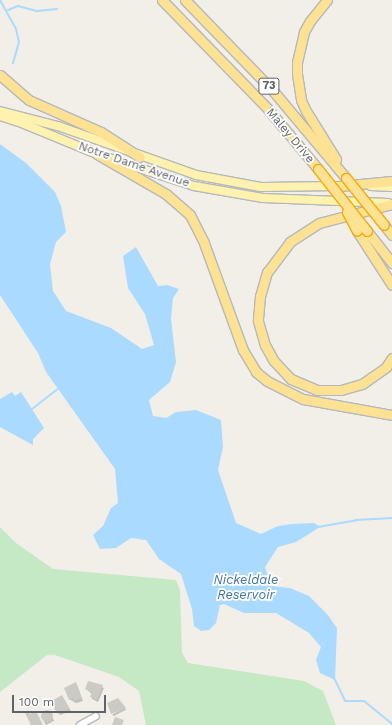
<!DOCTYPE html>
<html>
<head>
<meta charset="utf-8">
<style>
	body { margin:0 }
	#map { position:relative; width:392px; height:725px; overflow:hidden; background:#f1efe8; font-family:"Work Sans",sans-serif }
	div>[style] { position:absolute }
	.green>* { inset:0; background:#c5e8c5 }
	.water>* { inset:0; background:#aadaff }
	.shadow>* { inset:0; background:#0003; transform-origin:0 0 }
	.stream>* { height:2px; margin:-1px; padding:0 1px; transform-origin:1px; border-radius:1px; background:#aadaff }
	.building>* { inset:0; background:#cccac5 }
	.round { border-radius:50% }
	.roads { filter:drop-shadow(1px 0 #b5b8bc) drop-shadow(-1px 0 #b5b8bc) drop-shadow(0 1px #b5b8bc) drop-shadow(0 -1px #b5b8bc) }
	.minor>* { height:6px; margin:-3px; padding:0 3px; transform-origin:3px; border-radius:3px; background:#fff }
	.major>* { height:8px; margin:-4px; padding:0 4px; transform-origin:4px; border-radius:4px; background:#fff2af }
	.highway>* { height:9px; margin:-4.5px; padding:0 4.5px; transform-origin:4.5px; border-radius:4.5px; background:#fde293 }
	.bridges { filter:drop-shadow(1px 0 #f9ab00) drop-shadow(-1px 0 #f9ab00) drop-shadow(0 1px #f9ab00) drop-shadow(0 -1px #f9ab00) }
	.highway-bridge>* { height:9px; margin:-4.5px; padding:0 4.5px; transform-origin:4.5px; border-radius:4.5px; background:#fde293 }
	span { translate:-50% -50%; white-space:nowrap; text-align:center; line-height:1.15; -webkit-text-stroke:3.5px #fff; paint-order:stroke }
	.shield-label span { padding:1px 3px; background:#fff; border:1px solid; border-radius:3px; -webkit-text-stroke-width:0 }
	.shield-label { font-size:11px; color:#5f6368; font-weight:700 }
	.street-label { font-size:12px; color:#5f6368 }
	.water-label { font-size:13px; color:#4174aa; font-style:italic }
	.scale { position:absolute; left:12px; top:695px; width:94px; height:18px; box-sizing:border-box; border:2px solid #5f6368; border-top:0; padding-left:5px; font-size:12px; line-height:14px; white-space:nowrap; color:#5f6368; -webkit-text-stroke:3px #fff; paint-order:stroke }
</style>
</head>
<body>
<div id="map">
	<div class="green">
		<div style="clip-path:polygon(0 527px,16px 543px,53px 569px,176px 580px,180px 590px,182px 653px,188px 663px,304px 681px,323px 691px,336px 725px,146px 725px,139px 691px,119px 677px,55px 655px,47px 655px,0 692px)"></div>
	</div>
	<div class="water">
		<div style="clip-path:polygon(0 144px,26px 163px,55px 192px,61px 206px,66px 232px,56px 242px,50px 264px,53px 291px,66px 311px,111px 328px,142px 349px,154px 345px,145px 314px,128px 288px,123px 256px,136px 247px,158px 286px,167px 285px,179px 289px,173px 298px,171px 319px,176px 362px,170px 382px,149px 400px,153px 416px,166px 418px,176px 412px,196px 410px,221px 420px,223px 447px,218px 470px,236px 523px,261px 534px,278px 526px,292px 524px,314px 523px,320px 527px,296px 542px,278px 547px,265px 567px,271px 586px,290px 588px,309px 596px,327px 614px,337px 628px,335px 680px,320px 673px,316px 660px,321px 647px,309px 633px,276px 613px,244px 613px,224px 604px,220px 605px,216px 623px,209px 630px,201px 631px,194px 626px,192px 609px,181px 574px,159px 559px,146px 540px,131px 538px,116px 548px,100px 549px,93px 535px,103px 526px,111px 508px,118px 503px,115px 469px,46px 372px,38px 353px,0 295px)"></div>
		<div style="clip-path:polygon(12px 392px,15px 396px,21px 392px,44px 428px,33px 439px,33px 445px,0 427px,0 399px)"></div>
	</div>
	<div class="shadow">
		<div style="clip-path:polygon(89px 682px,104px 688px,98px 702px,92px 699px,92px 694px,86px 689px)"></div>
		<div style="clip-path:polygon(77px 685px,83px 701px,76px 703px,69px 699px)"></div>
		<div style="clip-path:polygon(61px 696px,71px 711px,60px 715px,52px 703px)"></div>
		<div style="left:125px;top:708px;width:2px;height:14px;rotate:63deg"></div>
		<div style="left:49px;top:711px;width:11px;height:9px;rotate:63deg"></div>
	</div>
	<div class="stream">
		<div style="left:0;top:0;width:33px;rotate:61deg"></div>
		<div style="left:16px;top:29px;width:13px;rotate:77deg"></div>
		<div style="left:19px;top:42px;width:22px;rotate:106deg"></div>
		<div style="left:8px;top:10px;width:11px;rotate:-22deg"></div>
		<div style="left:18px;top:6px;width:20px;rotate:15deg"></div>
		<div style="left:37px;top:11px;width:20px;rotate:-6deg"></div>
		<div style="left:32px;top:409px;width:33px;rotate:-38deg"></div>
		<div style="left:318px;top:527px;width:39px;rotate:-10deg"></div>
		<div style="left:356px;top:520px;width:36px;rotate:-3deg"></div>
		<div style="left:334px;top:678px;width:25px;rotate:64deg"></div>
		<div style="left:345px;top:701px;width:19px"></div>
		<div style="left:364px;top:701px;width:36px;rotate:39deg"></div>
	</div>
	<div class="building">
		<div style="clip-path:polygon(88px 681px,103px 685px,97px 700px,90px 697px,92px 692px,85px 689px)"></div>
		<div style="clip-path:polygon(76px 682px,82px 698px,74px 701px,73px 698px,69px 700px,64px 688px)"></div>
		<div style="clip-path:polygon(62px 695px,70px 709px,58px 714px,50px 702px)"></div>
		<div style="clip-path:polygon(118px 698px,126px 708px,111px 714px,107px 703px)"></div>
		<div class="round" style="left:41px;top:710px;width:12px;height:12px"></div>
		<div style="clip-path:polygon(29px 711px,30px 714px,36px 711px,43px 725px,31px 725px,25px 713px)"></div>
		<div style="clip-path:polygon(115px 717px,124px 720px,122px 725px,112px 725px)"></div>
	</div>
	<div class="roads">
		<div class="minor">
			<div style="left:80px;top:725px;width:18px;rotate:-29deg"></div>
		</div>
		<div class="major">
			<div style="left:0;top:111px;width:60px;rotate:14.5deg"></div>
			<div style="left:58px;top:126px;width:146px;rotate:19.5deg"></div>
			<div style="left:196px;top:175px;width:66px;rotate:10.5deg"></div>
			<div style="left:261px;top:187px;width:76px;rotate:-0.8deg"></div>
			<div style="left:0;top:116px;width:25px;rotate:18deg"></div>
			<div style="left:24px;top:124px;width:79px;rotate:22.3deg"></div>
			<div style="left:97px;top:154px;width:102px;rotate:18.3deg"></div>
			<div style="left:194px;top:186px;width:70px;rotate:9.9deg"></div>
			<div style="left:263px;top:198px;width:125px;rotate:2.3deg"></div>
			<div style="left:371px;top:186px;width:21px;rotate:3deg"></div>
		</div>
		<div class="highway">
			<div style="left:162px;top:0;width:152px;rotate:45.8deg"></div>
			<div style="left:268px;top:109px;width:78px;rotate:50.2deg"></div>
			<div style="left:185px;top:0;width:128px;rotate:45.9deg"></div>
			<div style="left:274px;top:92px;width:112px;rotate:50.1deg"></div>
			<div style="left:327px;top:0;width:27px;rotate:129deg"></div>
			<div style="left:310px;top:21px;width:13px;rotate:119deg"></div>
			<div style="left:304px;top:32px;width:31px;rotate:103deg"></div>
			<div style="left:297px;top:62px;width:12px;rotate:90deg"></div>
			<div style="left:297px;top:74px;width:26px;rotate:81deg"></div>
			<div style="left:301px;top:100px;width:12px;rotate:66deg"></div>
			<div style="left:306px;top:111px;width:57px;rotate:58deg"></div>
			<div style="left:0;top:75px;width:38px;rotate:41deg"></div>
			<div style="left:29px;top:100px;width:79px;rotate:24deg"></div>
			<div style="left:101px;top:132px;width:46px;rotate:32.7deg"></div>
			<div style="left:97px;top:154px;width:80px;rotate:30.1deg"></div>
			<div style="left:166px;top:194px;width:32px;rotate:41deg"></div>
			<div style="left:190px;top:215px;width:31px;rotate:63deg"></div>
			<div style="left:204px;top:243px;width:114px;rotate:70deg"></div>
			<div style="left:243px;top:350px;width:26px;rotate:59deg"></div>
			<div style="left:256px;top:372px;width:14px;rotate:39deg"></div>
			<div style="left:267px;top:381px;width:40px;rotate:26.6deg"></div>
			<div style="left:303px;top:399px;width:90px;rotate:10.2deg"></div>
			<div style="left:339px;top:186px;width:53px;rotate:-5.4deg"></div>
			<div style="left:392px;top:204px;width:75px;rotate:165.4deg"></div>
			<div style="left:319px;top:223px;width:35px;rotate:147deg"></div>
			<div style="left:290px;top:242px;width:38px;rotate:127deg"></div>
			<div style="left:267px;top:272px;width:25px;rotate:106deg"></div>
			<div style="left:260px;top:296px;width:25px;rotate:95deg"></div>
			<div style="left:258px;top:321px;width:25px;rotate:74deg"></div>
			<div style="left:265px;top:345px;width:18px;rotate:61deg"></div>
			<div style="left:274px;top:361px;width:25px;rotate:47deg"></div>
			<div style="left:291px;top:379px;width:28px;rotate:23deg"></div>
			<div style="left:317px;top:390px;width:24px"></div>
			<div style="left:341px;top:390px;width:22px;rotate:-16deg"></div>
			<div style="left:362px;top:384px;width:29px;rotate:-35deg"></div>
			<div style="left:386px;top:367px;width:11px;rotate:-56deg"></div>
			<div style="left:384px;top:225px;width:13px;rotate:51deg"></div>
			<div style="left:357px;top:231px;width:64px;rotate:57.1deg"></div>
			<div style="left:367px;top:231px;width:41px;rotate:52deg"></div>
		</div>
	</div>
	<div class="bridges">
		<div class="highway-bridge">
			<div style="left:318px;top:169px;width:79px;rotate:51.7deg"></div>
			<div style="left:346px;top:178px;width:60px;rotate:51deg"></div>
			<div style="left:347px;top:212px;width:21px;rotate:62deg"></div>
		</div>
	</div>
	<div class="shield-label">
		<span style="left:269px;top:86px">73</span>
	</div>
	<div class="street-label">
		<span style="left:290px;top:136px;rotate:50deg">Maley Drive</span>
		<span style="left:134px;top:165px;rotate:19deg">Notre Dame Avenue</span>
	</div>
	<div class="water-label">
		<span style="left:246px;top:588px">Nickeldale<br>Reservoir</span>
	</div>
	<div class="scale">100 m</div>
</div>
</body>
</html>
